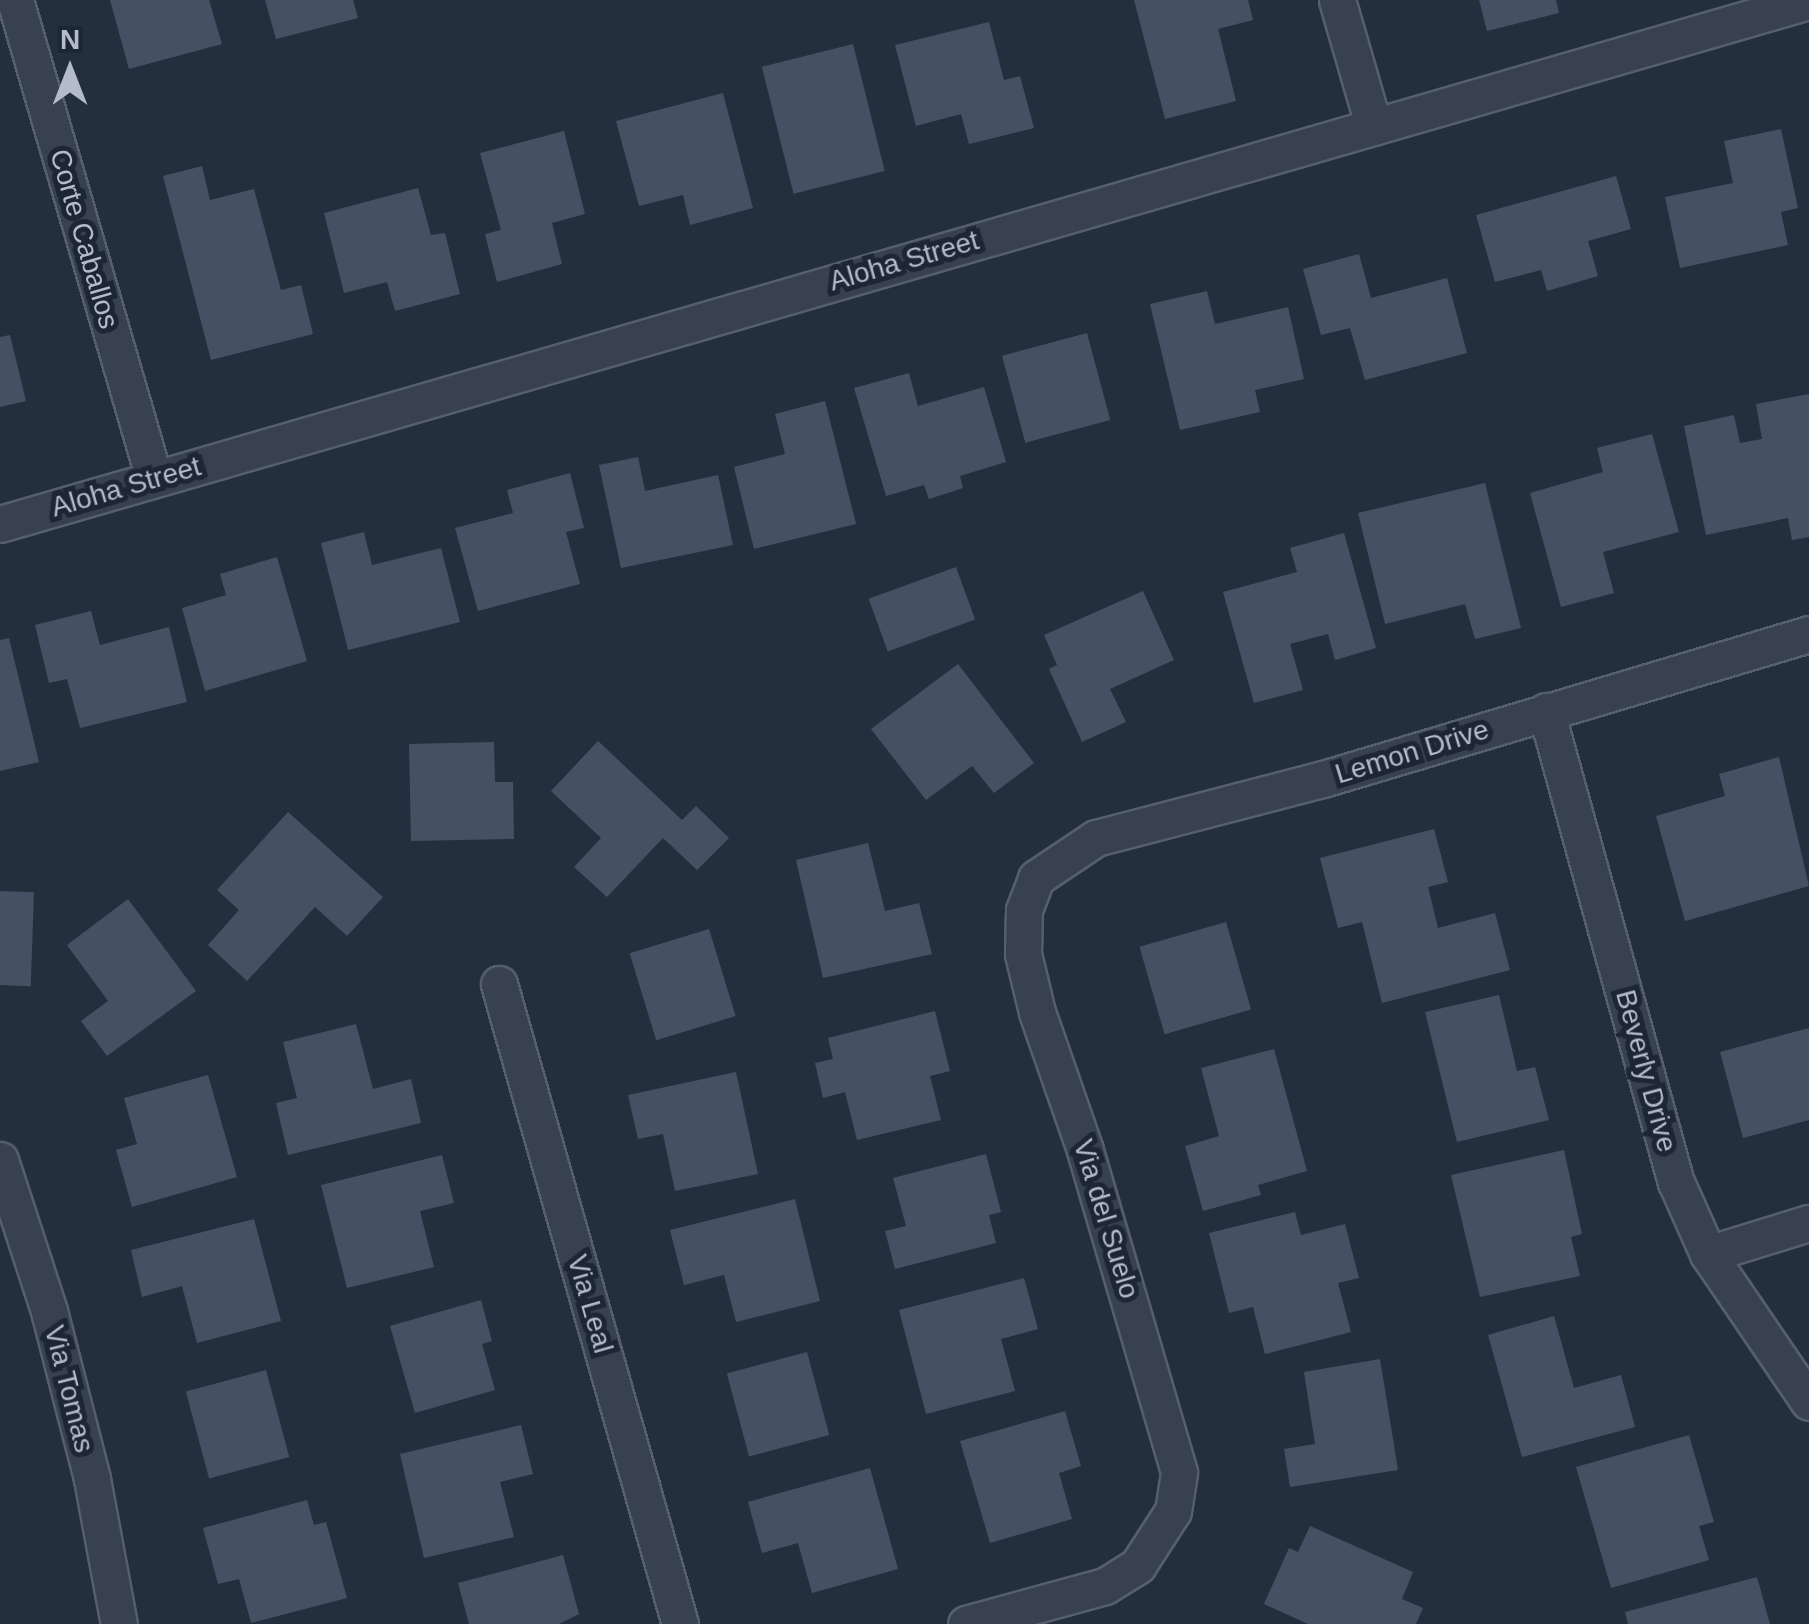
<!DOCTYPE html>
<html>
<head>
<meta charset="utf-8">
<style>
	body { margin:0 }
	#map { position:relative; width:1809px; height:1624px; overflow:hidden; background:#242f3e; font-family:Arial,sans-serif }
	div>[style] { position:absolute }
	.building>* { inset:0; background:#455162; transform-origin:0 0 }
	.roads { filter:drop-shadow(2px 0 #565f6c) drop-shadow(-2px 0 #565f6c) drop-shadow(0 2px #565f6c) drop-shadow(0 -2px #565f6c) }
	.street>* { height:35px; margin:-17.5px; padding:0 17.5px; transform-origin:17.5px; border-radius:17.5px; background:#38414e }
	span { translate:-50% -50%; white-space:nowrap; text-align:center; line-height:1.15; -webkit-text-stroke:10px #1d2633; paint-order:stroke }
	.street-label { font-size:28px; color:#b4bcc9 }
	.north { position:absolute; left:20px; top:20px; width:100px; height:100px; -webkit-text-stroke:8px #1d2633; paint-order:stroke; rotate:0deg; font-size:28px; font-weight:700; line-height:40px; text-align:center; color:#b4bcc9 }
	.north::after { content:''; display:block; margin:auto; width:35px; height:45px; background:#b4bcc9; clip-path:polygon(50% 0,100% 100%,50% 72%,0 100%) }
</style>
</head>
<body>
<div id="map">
	<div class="building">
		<div style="clip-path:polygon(110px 0,209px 0,222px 44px,129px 69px)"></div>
		<div style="clip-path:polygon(265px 0,353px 0,358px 18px,276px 39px)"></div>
		<div style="clip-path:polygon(1134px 0,1248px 0,1253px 20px,1218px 29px,1236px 101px,1165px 119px)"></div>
		<div style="clip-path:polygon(1479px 0,1556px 0,1559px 13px,1487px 31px)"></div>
		<div style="clip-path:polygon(989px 22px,1004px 80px,1020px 76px,1034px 128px,969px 144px,961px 114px,916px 126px,895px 45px)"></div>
		<div style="left:853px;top:44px;width:131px;height:94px;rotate:76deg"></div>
		<div style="clip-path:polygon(723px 93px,753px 208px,690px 225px,683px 195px,639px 206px,616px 121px)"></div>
		<div style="clip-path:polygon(1781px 129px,1798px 208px,1781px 212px,1788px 245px,1680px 268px,1665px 197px,1733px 183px,1724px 141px)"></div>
		<div style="clip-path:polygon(564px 131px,585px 214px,552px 223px,562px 264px,497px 282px,485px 234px,501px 230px,480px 153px)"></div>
		<div style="clip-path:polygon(202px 166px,210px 200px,254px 189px,281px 290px,301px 285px,313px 334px,211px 360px,163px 176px)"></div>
		<div style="clip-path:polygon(1616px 176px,1631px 229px,1588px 241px,1598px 276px,1547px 291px,1541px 270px,1495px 282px,1476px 215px)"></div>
		<div style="clip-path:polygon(418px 188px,431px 235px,445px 233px,460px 294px,395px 311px,387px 282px,344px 293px,324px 213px)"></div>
		<div style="clip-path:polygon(1359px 254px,1371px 298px,1447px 278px,1467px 353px,1365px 380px,1350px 328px,1321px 335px,1303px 269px)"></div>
		<div style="clip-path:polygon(1207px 291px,1215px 324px,1288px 307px,1304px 379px,1255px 390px,1260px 412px,1180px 430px,1150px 304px)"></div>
		<div style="left:1087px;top:333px;width:90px;height:88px;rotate:75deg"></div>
		<div style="clip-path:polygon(10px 335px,26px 401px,0 407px,0 337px)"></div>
		<div style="clip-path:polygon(909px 373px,918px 406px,984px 387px,1006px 462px,960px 476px,963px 488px,929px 499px,924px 485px,886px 496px,854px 388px)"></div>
		<div style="clip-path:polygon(1809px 394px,1809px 537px,1792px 540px,1788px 518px,1706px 535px,1684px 426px,1734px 415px,1740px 443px,1762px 439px,1756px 404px)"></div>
		<div style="clip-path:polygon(825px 401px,856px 524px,754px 549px,734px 467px,785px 454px,775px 414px)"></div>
		<div style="clip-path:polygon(1652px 434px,1679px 532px,1603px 552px,1614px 593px,1561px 607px,1530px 493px,1603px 472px,1597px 448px)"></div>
		<div style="clip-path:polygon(638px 457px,645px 491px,718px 475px,733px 545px,621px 568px,599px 465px)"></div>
		<div style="clip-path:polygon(570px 473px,584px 528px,566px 532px,580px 584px,478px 611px,455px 528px,513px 513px,507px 490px)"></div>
		<div style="clip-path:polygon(1485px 483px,1521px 628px,1475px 639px,1465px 604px,1385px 624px,1358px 513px)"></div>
		<div style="clip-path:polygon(364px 532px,372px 565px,441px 548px,460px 622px,348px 650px,321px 543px)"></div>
		<div style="clip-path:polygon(1344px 533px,1376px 648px,1335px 660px,1328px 634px,1290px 644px,1303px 690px,1254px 703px,1223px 592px,1297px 572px,1290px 548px)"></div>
		<div style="clip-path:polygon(277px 557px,307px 661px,205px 691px,182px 608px,226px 595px,220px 574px)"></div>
		<div style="left:956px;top:567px;width:56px;height:93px;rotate:70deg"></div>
		<div style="clip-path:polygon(1143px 591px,1174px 660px,1110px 689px,1126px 722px,1082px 742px,1049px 669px,1057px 665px,1044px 635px)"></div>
		<div style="clip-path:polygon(91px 611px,100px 645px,169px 627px,187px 702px,80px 728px,67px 679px,49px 683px,35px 625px)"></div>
		<div style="clip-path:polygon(9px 638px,39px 762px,0 771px,0 640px)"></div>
		<div style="clip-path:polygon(958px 664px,1034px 763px,994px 793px,972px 766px,926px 800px,871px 729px)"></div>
		<div style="clip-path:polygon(598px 741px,682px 820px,696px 806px,729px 838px,697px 870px,663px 838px,607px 897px,574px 867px,601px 838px,551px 791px)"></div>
		<div style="clip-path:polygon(494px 742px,495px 782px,513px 782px,514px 839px,411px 841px,409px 744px)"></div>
		<div style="clip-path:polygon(1779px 757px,1809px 886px,1685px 921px,1656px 816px,1725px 796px,1719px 774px)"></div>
		<div style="clip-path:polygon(288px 812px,383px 897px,347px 936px,315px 907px,247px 981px,208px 945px,239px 910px,217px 890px)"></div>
		<div style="clip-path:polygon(1434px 829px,1448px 882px,1428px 887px,1438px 928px,1495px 913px,1510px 970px,1382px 1003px,1362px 922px,1338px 928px,1320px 858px)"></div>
		<div style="clip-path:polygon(868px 843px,885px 911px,919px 903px,932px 954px,823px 978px,796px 860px)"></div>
		<div style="left:0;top:891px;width:34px;height:94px;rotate:2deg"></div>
		<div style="clip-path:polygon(128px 899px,196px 991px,107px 1056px,81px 1021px,108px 1001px,67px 945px)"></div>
		<div style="left:1226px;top:922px;width:91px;height:90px;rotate:74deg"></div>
		<div style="left:709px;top:929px;width:91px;height:83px;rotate:73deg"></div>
		<div style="clip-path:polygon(1499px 995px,1517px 1071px,1535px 1067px,1549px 1120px,1457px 1142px,1425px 1012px)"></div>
		<div style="clip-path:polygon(935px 1011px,950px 1071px,930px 1076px,941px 1120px,857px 1140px,845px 1092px,823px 1098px,815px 1063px,833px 1059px,828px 1038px)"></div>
		<div style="clip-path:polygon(356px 1024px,373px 1089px,411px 1079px,421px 1123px,288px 1155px,276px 1103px,297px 1098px,283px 1042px)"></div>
		<div style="clip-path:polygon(1809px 1028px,1809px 1120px,1743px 1138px,1720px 1052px)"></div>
		<div style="clip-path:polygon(1274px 1049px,1307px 1171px,1258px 1185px,1261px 1195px,1203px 1211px,1185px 1146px,1219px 1136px,1201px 1068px)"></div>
		<div style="clip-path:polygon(736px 1072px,758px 1174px,675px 1191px,663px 1134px,638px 1139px,628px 1095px)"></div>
		<div style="clip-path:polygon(208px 1075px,237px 1177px,132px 1207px,116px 1150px,137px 1144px,124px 1098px)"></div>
		<div style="clip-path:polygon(1564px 1150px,1582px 1234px,1571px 1237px,1580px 1276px,1480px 1297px,1451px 1175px)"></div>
		<div style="clip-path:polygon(986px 1154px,1001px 1212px,989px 1215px,996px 1243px,895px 1269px,885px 1231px,906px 1226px,893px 1178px)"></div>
		<div style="clip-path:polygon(442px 1155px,454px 1203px,420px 1211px,434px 1267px,347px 1288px,321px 1185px)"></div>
		<div style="clip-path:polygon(795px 1199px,820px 1301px,736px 1322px,724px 1275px,684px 1285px,670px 1230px)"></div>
		<div style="clip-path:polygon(1295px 1212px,1301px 1235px,1345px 1224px,1359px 1278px,1338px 1283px,1351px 1332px,1265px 1354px,1253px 1307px,1229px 1313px,1209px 1233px)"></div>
		<div style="clip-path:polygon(254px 1219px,281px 1321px,197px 1343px,182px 1286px,142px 1297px,131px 1250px)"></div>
		<div style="clip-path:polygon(1024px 1278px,1038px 1329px,1001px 1339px,1015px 1391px,926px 1414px,899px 1310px)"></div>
		<div style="clip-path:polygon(481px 1300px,492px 1341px,482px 1344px,495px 1390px,415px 1413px,390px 1326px)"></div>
		<div style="clip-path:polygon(1554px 1316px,1574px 1388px,1621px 1375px,1635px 1427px,1522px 1457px,1488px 1335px)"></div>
		<div style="left:807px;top:1352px;width:86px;height:83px;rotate:75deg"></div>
		<div style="clip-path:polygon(1380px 1359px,1398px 1470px,1290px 1487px,1284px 1449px,1315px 1444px,1304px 1372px)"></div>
		<div style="left:266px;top:1370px;width:90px;height:83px;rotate:75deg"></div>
		<div style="clip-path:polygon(1065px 1411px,1081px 1466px,1059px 1473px,1072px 1519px,990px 1543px,960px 1441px)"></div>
		<div style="clip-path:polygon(521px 1425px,533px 1474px,500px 1482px,514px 1537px,424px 1558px,400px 1454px)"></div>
		<div style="clip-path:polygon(1689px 1435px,1714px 1522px,1699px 1526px,1709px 1560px,1611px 1588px,1576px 1467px)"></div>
		<div style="clip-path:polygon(870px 1468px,898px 1569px,812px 1593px,798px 1543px,762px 1553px,748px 1502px)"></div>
		<div style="clip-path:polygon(307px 1500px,314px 1525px,326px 1522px,347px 1598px,251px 1623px,239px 1579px,218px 1584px,203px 1528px)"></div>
		<div style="clip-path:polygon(1310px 1526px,1413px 1572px,1402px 1599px,1423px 1608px,1416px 1624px,1308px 1624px,1264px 1604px,1289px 1548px,1298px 1552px)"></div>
		<div style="clip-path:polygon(563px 1555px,579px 1614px,559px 1624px,469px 1624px,458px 1583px)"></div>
		<div style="clip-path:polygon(1757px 1577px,1770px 1624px,1628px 1624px,1625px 1612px)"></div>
	</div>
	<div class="roads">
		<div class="street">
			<div style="left:15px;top:0;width:499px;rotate:73.8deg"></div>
			<div style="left:1337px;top:0;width:132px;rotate:73.8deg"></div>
			<div style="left:0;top:524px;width:1883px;rotate:-16.13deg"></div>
			<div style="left:1546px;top:711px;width:489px;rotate:74.6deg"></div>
			<div style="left:1676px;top:1182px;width:79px;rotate:66deg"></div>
			<div style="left:1708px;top:1254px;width:179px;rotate:55.7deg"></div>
			<div style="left:499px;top:984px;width:665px;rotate:74.21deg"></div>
			<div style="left:0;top:1160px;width:159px;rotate:72deg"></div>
			<div style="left:49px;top:1311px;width:173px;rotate:75.6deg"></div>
			<div style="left:92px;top:1479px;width:147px;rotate:79.5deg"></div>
			<div style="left:1708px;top:1254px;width:106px;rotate:-17.1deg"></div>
			<div style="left:966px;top:1624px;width:144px;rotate:-15.3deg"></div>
			<div style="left:1105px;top:1586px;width:39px;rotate:-32deg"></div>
			<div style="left:1138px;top:1565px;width:64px;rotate:-57.1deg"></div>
			<div style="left:1173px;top:1511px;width:39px;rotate:-81deg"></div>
			<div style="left:1179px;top:1472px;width:335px;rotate:-106.3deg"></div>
			<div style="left:1085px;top:1150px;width:146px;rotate:-109.2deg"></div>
			<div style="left:1037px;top:1012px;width:60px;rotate:-103.6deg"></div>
			<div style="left:1023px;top:954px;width:44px;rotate:-88.7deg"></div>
			<div style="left:1024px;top:910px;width:34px;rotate:-69deg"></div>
			<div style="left:1036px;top:878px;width:72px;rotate:-33.7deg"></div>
			<div style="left:1096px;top:838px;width:235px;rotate:-14.6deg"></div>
			<div style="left:1323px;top:779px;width:507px;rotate:-16.61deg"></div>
		</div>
	</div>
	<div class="street-label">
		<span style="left:84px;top:239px;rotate:74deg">Corte Caballos</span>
		<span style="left:904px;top:261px;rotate:-16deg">Aloha Street</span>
		<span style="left:126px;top:487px;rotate:-16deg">Aloha Street</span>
		<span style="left:1412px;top:752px;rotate:-17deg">Lemon Drive</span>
		<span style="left:1646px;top:1071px;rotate:75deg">Beverly Drive</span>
		<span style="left:1106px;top:1219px;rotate:73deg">Via del Suelo</span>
		<span style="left:590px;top:1304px;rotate:74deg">Via Leal</span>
		<span style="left:69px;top:1389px;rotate:76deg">Via Tomas</span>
	</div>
	<div class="north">N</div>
</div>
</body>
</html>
